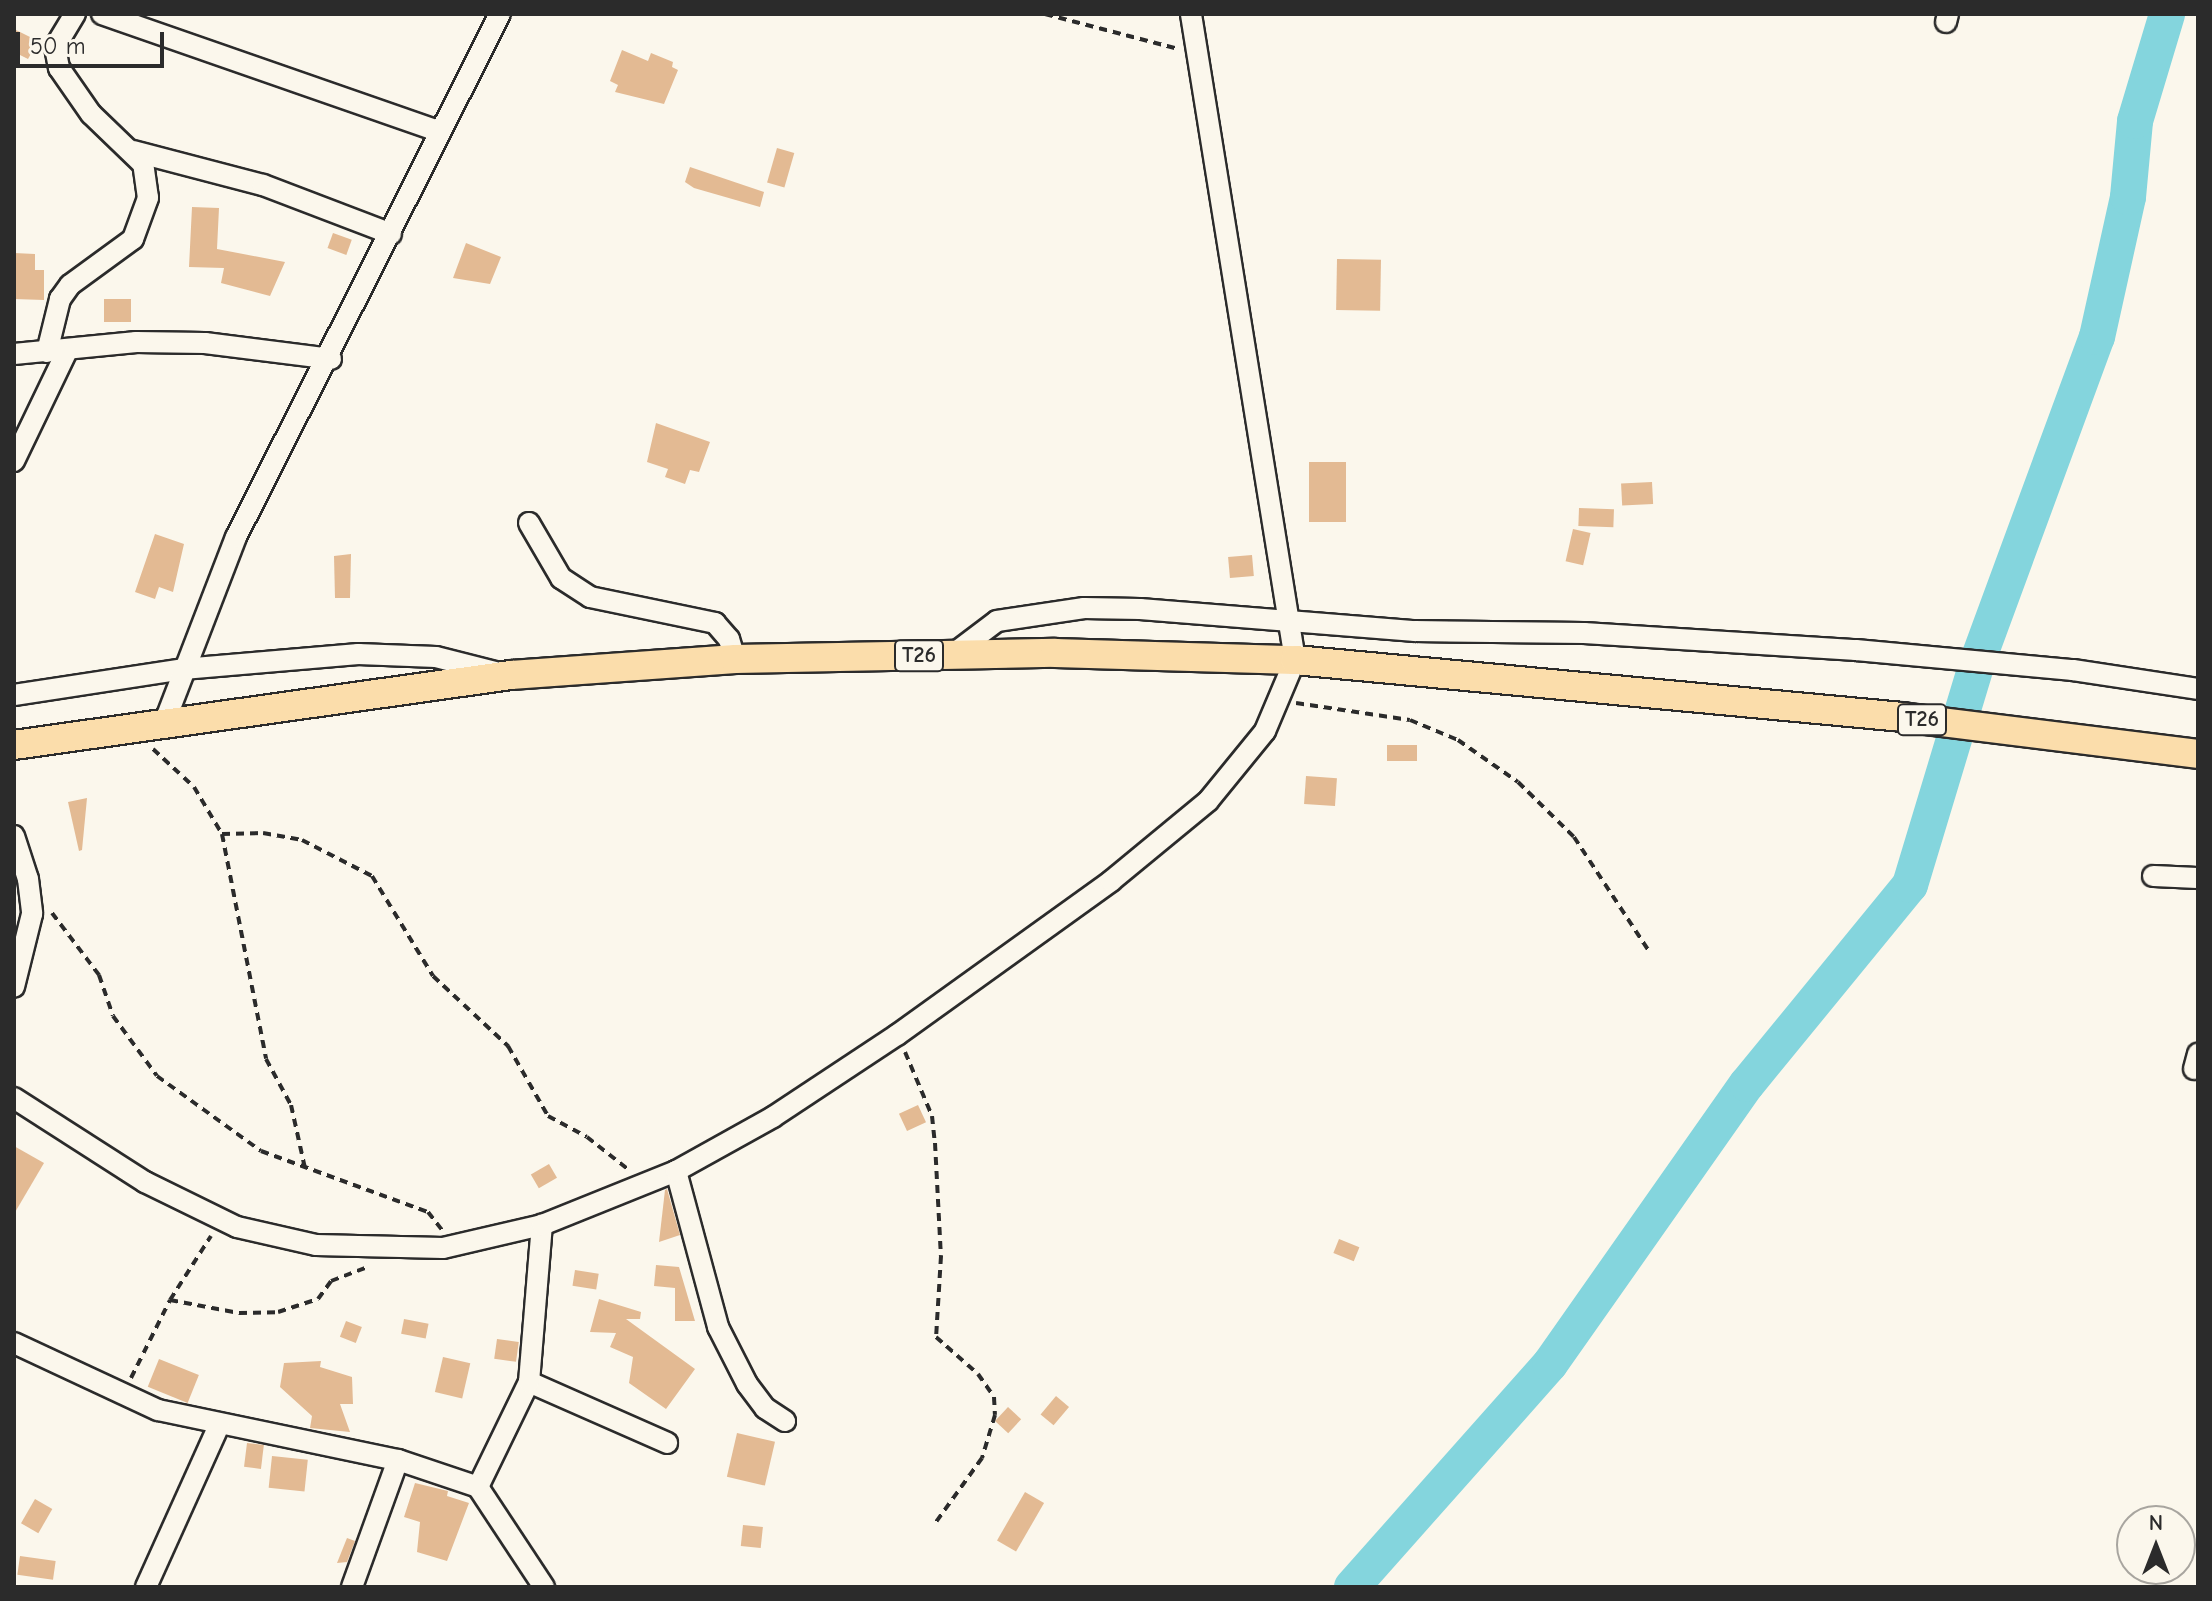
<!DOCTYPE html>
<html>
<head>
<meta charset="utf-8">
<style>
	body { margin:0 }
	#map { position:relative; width:2212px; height:1601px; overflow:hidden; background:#fbf7ec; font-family:"Comic Neue",sans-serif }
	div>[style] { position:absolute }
	.river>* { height:36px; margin:-18px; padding:0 18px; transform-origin:18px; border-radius:18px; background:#84d5dd }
	.building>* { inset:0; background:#e3ba93; transform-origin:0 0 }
	.path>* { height:4px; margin-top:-2px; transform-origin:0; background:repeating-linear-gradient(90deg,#2b2b2b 0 8px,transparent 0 14px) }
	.roads { filter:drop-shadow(2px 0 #2b2b2b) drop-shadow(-2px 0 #2b2b2b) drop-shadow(0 2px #2b2b2b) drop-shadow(0 -2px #2b2b2b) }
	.minor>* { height:20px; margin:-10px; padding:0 10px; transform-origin:10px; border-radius:10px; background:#fbf7ec }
	.highway>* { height:28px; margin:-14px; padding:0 14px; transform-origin:14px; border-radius:14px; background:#fbddab }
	span { translate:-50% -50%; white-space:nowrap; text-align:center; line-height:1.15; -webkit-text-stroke:7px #fbf7ec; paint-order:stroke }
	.shield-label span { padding:2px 6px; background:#fbf7ec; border:2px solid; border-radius:6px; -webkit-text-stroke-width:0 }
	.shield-label { font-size:22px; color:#2b2b2b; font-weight:700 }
	.frame { position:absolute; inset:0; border:16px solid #2b2b2b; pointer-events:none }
	.north { position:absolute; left:2116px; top:1505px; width:80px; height:80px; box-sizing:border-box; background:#fbf7ec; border:2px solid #a8a59f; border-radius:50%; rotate:0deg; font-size:22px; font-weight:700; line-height:32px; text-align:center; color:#2b2b2b }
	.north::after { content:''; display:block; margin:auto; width:28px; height:36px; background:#2b2b2b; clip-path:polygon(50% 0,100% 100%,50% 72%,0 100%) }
	.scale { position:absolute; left:16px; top:32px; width:148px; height:36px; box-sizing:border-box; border:4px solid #2b2b2b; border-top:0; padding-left:10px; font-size:24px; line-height:28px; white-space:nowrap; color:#2b2b2b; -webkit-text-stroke:6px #fbf7ec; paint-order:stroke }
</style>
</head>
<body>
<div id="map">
	<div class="river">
		<div style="left:1352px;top:1587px;width:298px;rotate:-48.4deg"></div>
		<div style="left:1550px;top:1364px;width:342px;rotate:-54.9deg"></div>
		<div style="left:1747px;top:1084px;width:257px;rotate:-50.7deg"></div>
		<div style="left:1910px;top:885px;width:235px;rotate:-73.2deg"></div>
		<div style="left:1978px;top:660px;width:344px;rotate:-69.8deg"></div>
		<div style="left:2097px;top:337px;width:143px;rotate:-77.5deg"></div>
		<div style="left:2128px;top:197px;width:76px;rotate:-84.7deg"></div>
		<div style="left:2135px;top:121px;width:112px;rotate:-73.3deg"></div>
	</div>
	<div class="building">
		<div style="clip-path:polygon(14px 29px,38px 41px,28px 59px,14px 52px)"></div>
		<div style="clip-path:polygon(622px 50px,648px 61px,651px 53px,673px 62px,672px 67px,678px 70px,664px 104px,615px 92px,618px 85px,610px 81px)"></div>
		<div style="left:777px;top:148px;width:18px;height:36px;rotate:16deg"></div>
		<div style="clip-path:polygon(690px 167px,764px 192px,760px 207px,694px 188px,685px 182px)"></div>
		<div style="clip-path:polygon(192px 207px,219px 208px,217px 249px,285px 262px,270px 296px,221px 283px,224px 268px,189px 267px)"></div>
		<div style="left:333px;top:233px;width:20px;height:16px;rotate:20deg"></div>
		<div style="clip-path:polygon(466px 243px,501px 257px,490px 284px,453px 278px)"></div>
		<div style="clip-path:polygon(14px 253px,35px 254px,35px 270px,44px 270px,44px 300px,14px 299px)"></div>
		<div style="left:1337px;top:259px;width:44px;height:51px;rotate:1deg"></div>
		<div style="left:104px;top:299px;width:27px;height:23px"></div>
		<div style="clip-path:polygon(656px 423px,710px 442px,699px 472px,690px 470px,685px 484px,665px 477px,668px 469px,647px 462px)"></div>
		<div style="left:1309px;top:462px;width:37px;height:60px"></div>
		<div style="left:1652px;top:482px;width:22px;height:31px;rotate:87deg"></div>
		<div style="left:1579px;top:508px;width:35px;height:18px;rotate:2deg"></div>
		<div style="left:1573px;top:529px;width:18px;height:33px;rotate:13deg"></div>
		<div style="clip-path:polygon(155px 534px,184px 544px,173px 592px,159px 587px,155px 599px,135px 592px)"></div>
		<div style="clip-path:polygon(351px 554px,350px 598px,335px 598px,334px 556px)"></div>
		<div style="left:1252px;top:555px;width:21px;height:24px;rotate:85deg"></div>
		<div style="left:1387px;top:745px;width:30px;height:16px"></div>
		<div style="left:1306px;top:776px;width:31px;height:28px;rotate:4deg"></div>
		<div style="clip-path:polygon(87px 798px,82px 850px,79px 851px,68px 802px)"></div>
		<div style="left:918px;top:1105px;width:19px;height:21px;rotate:65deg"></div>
		<div style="clip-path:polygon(14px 1146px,44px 1163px,14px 1214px)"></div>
		<div style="left:549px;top:1164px;width:16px;height:21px;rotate:60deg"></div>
		<div style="clip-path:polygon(667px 1189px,680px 1235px,659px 1242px,665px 1190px)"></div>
		<div style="left:1339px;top:1239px;width:22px;height:15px;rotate:22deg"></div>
		<div style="clip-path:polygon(656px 1265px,679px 1267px,695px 1321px,675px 1321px,675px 1288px,654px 1286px)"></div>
		<div style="left:575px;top:1270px;width:24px;height:16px;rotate:9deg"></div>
		<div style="clip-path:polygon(599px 1299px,641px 1312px,640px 1319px,626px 1319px,695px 1369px,666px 1409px,629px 1383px,633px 1357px,610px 1347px,616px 1333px,590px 1332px)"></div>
		<div style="left:404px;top:1319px;width:25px;height:15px;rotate:11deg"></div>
		<div style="left:346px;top:1321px;width:17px;height:17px;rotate:21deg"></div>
		<div style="left:497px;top:1339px;width:22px;height:20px;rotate:8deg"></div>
		<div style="left:443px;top:1357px;width:28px;height:36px;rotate:13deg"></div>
		<div style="left:159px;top:1359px;width:43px;height:30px;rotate:22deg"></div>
		<div style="clip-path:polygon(321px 1361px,320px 1367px,352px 1377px,353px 1404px,340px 1404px,350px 1432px,310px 1428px,312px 1416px,280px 1387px,284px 1363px)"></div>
		<div style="left:1056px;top:1396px;width:17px;height:24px;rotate:40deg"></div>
		<div style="left:1008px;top:1407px;width:18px;height:19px;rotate:43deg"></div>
		<div style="left:737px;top:1433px;width:39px;height:45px;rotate:13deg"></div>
		<div style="left:247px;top:1443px;width:17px;height:24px;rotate:7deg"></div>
		<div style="left:272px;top:1456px;width:36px;height:32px;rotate:6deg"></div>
		<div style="clip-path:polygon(415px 1483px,448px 1491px,447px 1496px,469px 1503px,447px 1561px,417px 1552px,420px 1522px,404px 1517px)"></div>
		<div style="left:1025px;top:1492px;width:22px;height:56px;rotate:30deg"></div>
		<div style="left:35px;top:1499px;width:20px;height:28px;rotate:30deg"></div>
		<div style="left:743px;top:1525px;width:20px;height:21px;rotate:6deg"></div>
		<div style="clip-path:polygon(347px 1538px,355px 1541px,347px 1562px,337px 1563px)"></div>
		<div style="left:20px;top:1556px;width:36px;height:19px;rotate:8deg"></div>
	</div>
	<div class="path">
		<div style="left:1045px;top:14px;width:138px;rotate:14.7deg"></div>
		<div style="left:1296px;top:703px;width:115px;rotate:8.5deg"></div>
		<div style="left:1410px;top:720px;width:52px;rotate:22.6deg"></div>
		<div style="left:1458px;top:740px;width:73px;rotate:35deg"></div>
		<div style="left:1518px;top:782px;width:78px;rotate:44.5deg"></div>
		<div style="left:1574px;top:837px;width:136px;rotate:56.7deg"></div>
		<div style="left:153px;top:749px;width:56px;rotate:42.8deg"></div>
		<div style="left:194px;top:787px;width:55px;rotate:59.2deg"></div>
		<div style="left:222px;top:834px;width:229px;rotate:78.9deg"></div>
		<div style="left:266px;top:1059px;width:52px;rotate:61.5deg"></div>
		<div style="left:291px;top:1105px;width:65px;rotate:77.5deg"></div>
		<div style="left:222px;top:834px;width:41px;rotate:-1.4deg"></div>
		<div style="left:263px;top:833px;width:40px;rotate:10deg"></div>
		<div style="left:302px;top:840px;width:79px;rotate:27.2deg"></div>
		<div style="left:372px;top:876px;width:117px;rotate:58.6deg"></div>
		<div style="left:433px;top:976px;width:103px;rotate:43deg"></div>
		<div style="left:508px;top:1046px;width:81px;rotate:60.3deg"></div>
		<div style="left:548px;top:1116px;width:44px;rotate:28.3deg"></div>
		<div style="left:587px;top:1137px;width:53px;rotate:38.2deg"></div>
		<div style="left:52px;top:913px;width:78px;rotate:52.8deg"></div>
		<div style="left:99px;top:975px;width:43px;rotate:71.1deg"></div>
		<div style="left:113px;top:1016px;width:74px;rotate:53.7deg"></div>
		<div style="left:157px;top:1076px;width:128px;rotate:35.8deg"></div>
		<div style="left:261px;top:1151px;width:178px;rotate:20.1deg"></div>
		<div style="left:428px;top:1212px;width:23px;rotate:52deg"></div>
		<div style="left:905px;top:1052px;width:69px;rotate:67.1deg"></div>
		<div style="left:932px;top:1116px;width:27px;rotate:84deg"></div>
		<div style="left:935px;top:1143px;width:113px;rotate:87deg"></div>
		<div style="left:941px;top:1256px;width:81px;rotate:93.5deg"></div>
		<div style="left:936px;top:1337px;width:56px;rotate:41.4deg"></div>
		<div style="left:978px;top:1374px;width:28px;rotate:55deg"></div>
		<div style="left:994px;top:1397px;width:18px;rotate:87deg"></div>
		<div style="left:995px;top:1415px;width:45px;rotate:106.8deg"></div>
		<div style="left:982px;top:1458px;width:79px;rotate:125.7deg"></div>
		<div style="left:170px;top:1300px;width:70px;rotate:10.7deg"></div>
		<div style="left:239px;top:1313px;width:39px;rotate:-1deg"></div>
		<div style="left:278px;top:1312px;width:42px;rotate:-18deg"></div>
		<div style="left:318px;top:1299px;width:22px;rotate:-54deg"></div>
		<div style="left:331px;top:1281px;width:39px;rotate:-21deg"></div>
		<div style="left:131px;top:1378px;width:87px;rotate:-63.4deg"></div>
		<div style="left:170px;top:1300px;width:76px;rotate:-57.4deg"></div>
	</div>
	<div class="roads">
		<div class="minor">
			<div style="left:102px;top:14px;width:358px;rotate:19.2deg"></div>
			<div style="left:1946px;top:22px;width:8px;rotate:-76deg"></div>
			<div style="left:133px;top:151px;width:134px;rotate:14.7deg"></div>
			<div style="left:263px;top:185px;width:137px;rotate:20.9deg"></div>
			<div style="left:47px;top:352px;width:55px;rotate:-76.2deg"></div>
			<div style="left:60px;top:299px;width:17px;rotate:-54deg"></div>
			<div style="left:70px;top:285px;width:78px;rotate:-36.1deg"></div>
			<div style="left:133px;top:239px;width:44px;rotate:-69.9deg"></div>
			<div style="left:148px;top:198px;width:34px;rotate:-98deg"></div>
			<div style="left:143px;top:164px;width:72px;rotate:-136.1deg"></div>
			<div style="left:91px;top:114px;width:56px;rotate:-124.8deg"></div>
			<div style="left:59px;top:68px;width:21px;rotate:-101deg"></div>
			<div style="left:55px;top:47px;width:39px;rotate:-59deg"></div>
			<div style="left:14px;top:354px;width:123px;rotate:-5.6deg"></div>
			<div style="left:136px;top:342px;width:69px;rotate:0.8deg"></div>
			<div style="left:205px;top:343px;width:127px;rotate:7.2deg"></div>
			<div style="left:14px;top:461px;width:124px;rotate:-64.3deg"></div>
			<div style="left:529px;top:523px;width:64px;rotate:59.8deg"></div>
			<div style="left:561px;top:578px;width:35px;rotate:33deg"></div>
			<div style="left:590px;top:597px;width:128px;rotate:11.7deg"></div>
			<div style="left:715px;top:623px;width:21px;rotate:49deg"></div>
			<div style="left:729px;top:639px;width:21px;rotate:73deg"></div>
			<div style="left:952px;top:655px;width:56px;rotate:-37.1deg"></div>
			<div style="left:997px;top:621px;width:88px;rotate:-8.5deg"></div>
			<div style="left:1084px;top:608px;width:56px;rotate:1deg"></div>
			<div style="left:1140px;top:609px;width:276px;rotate:4.6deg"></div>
			<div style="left:1415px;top:631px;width:169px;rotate:0.7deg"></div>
			<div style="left:1584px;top:633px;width:273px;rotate:3.6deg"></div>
			<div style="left:1856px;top:650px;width:218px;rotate:5.3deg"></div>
			<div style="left:2073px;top:670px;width:126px;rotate:8.6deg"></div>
			<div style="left:14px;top:695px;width:171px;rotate:-8.7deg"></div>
			<div style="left:183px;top:669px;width:176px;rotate:-4.9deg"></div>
			<div style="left:358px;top:654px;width:78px;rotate:2.2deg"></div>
			<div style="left:436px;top:657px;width:65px;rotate:14.3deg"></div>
			<div style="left:165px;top:721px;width:197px;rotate:-68.9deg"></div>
			<div style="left:236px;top:537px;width:586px;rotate:-63.22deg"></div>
			<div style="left:14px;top:836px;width:45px;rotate:72deg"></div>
			<div style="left:28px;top:879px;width:35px;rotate:83deg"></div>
			<div style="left:32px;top:914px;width:75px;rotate:103.9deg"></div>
			<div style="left:2153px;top:876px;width:45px;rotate:2.5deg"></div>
			<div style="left:2194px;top:1069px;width:16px;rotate:-75deg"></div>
			<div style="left:14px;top:1098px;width:156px;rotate:32.7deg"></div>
			<div style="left:145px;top:1182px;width:102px;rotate:26.1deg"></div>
			<div style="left:237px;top:1227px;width:81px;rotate:12.8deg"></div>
			<div style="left:316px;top:1245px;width:127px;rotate:1.4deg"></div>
			<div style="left:443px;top:1248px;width:102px;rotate:-13.1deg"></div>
			<div style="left:676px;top:1171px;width:162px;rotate:74.9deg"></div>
			<div style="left:718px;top:1327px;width:64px;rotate:63deg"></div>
			<div style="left:747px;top:1384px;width:30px;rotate:53deg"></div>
			<div style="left:765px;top:1408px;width:24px;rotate:33deg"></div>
			<div style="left:14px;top:1343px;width:159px;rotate:25deg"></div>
			<div style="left:158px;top:1410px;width:245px;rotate:11.8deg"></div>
			<div style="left:398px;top:1460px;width:84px;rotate:18.6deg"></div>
			<div style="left:478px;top:1487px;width:120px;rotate:56.6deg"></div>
			<div style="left:529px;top:1382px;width:151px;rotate:23.8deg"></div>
			<div style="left:478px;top:1487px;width:117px;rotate:-64.1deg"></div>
			<div style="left:529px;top:1382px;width:158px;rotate:-85.3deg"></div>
			<div style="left:542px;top:1225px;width:144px;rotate:-21.9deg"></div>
			<div style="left:676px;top:1171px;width:111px;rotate:-29.1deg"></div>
			<div style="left:773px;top:1117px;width:149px;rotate:-33.5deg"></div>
			<div style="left:897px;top:1035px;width:264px;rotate:-35.7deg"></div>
			<div style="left:1111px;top:881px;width:126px;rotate:-39.5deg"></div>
			<div style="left:1208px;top:801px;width:90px;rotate:-50.8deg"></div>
			<div style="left:1265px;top:731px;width:77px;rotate:-67.1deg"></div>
			<div style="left:1295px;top:660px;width:654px;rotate:-99.15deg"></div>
			<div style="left:146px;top:1587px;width:178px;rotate:-65.7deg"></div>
			<div style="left:352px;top:1587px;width:135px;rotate:-70.1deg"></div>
		</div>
		<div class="highway">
			<div style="left:14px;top:745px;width:502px;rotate:-8.02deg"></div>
			<div style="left:511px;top:675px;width:225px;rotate:-4.1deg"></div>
			<div style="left:735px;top:659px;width:320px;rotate:-1.1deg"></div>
			<div style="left:1055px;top:653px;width:240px;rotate:1.7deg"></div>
			<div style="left:1295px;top:660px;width:610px;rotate:5.36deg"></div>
			<div style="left:1902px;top:717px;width:298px;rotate:7.1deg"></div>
		</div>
	</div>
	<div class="shield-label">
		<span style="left:919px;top:656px">T26</span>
		<span style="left:1922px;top:720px">T26</span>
	</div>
	<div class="frame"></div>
	<div class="north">N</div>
	<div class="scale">50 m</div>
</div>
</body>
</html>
